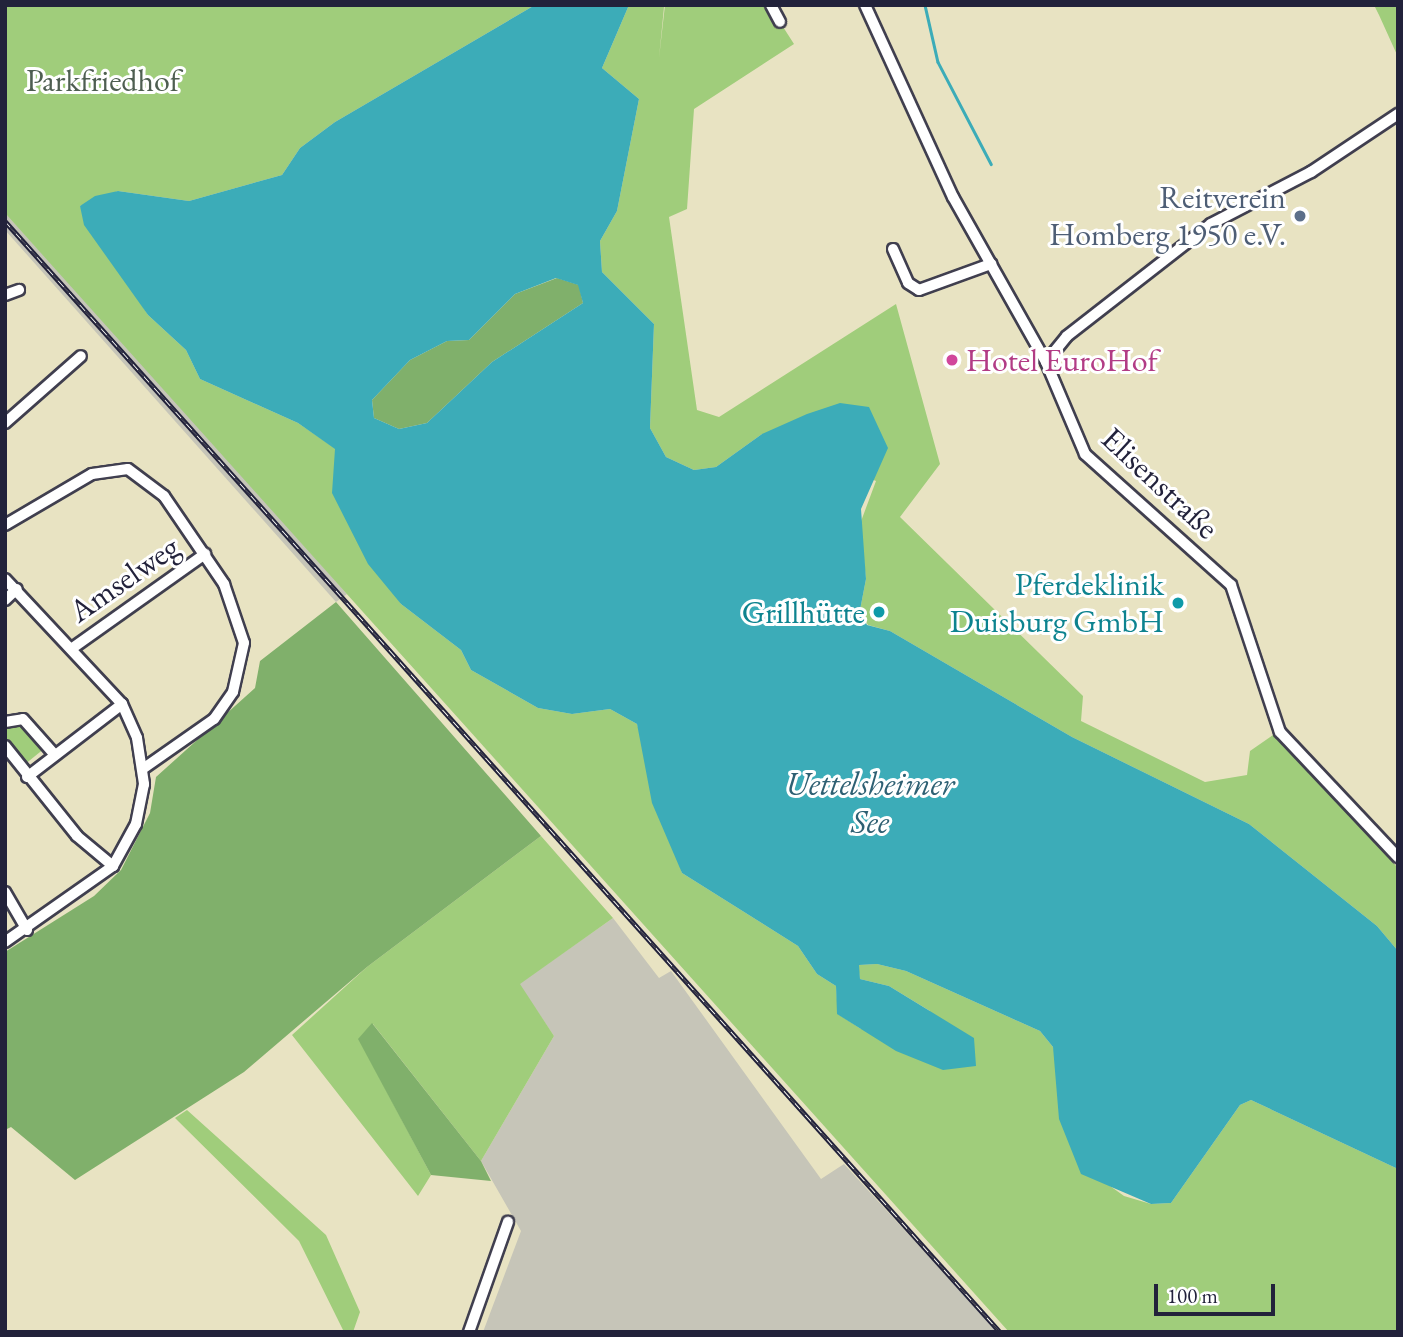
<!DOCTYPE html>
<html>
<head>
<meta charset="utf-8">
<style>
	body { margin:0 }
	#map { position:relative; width:1403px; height:1337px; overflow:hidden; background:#e8e3c2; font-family:"EB Garamond",serif }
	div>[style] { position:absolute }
	.industrial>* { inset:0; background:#c6c5b8 }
	.green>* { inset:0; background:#a0cd7b }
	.forest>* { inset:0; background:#80b06b }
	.water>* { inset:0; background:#3cacb8 }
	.stream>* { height:2.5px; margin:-1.25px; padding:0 1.25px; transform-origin:1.25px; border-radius:1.25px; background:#3cacb8 }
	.roads { filter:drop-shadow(2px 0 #403f4f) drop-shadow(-2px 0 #403f4f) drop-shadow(0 2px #403f4f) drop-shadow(0 -2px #403f4f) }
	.street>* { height:10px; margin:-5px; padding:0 5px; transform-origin:5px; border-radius:5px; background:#fff }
	.rail>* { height:5px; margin-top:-2.5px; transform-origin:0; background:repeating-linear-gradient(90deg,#fff 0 8px,#22223b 0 16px); box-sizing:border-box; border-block:2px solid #22223b }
	.dots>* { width:19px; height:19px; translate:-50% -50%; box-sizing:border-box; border:4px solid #fff; border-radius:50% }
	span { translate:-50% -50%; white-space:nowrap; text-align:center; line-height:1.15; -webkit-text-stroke:6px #fff; paint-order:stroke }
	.park-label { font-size:32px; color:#4e5e51 }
	.service-label { font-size:32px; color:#4e5e75 }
	.right { translate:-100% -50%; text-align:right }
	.hotel-label { font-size:32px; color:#b23c85 }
	.left { translate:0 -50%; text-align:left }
	.street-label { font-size:32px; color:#22223b }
	.culture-label { font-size:32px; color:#0d838f }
	.water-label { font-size:33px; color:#2e6073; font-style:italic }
	.frame { position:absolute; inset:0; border:7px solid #22223b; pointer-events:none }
	.scale { position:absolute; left:1154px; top:1284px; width:121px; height:32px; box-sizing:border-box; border:4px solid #22223b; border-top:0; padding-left:9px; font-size:21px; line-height:24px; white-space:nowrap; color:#22223b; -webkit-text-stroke:5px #fff; paint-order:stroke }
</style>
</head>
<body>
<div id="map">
	<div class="industrial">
		<div style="clip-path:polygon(5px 213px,166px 389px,347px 594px,336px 602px,5px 230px)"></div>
		<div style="clip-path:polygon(613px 918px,659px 978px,671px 971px,821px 1179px,844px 1164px,998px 1332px,483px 1332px,521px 1231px,481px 1161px,554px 1036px,519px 984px)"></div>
	</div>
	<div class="green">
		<div style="clip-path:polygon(5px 5px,535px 5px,335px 122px,300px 148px,282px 175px,189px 201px,118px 191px,80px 206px,148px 315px,186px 350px,200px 379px,298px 423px,336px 449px,333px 493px,401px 604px,461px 650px,471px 670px,538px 708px,572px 714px,610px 709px,637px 724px,682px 873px,798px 946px,817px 974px,836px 986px,838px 1014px,861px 1029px,930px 1011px,889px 986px,860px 979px,858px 965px,877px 964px,906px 971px,1040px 1031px,1053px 1047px,1099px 1178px,1124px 1196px,1151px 1204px,1171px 1203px,1240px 1105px,1251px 1100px,1398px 1169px,1398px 1332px,1009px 1332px,5px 213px)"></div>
		<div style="clip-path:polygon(629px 5px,664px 7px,659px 58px,665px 5px,769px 5px,794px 44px,694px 109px,687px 209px,669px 217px,697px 410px,719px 417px,896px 304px,940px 464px,900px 517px,1083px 696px,1081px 721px,1205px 782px,1247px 775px,1250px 751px,1273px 735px,1285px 745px,1398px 868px,1398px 951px,1377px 926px,1249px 824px,1072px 737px,890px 631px,868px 625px,860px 610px,866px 579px,860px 524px,876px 481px,762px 434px,716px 467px,694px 470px,666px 457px,650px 428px,654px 324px,602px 272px,600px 241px,617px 211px,639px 99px,602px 68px)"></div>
		<div style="clip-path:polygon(1374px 5px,1398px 5px,1398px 57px,1379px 15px)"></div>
		<div style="clip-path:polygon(19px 721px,45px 748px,24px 765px,5px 740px,6px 725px)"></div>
		<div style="clip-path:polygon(541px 836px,613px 918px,520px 984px,554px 1036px,481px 1161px,373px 1024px,359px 1039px,431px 1175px,418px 1196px,292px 1035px,367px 967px)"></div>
		<div style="clip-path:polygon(187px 1110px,326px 1235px,360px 1312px,353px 1332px,344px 1332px,299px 1241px,175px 1118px)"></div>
	</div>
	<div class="forest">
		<div style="clip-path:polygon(557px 278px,579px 285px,583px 303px,492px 362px,427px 423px,399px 429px,374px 418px,372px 400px,410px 360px,447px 341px,469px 340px,515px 294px)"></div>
		<div style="clip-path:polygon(336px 602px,541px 836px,367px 967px,244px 1072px,75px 1180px,11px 1127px,5px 1130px,5px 952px,94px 896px,121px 870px,150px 813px,156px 777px,255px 688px,260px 661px)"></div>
		<div style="clip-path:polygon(372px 1023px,481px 1161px,491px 1181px,431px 1175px,358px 1039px)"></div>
	</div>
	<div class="water">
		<div style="clip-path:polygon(evenodd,535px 5px,629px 5px,602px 68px,639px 99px,617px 211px,600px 241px,602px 272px,654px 324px,650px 428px,666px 457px,694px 470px,716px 467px,762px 434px,807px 414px,840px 403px,869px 407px,888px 448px,861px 509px,866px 579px,860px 610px,867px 625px,890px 631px,1072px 737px,1249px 824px,1377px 926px,1398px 951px,1398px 1169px,1251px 1100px,1240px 1105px,1171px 1203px,1151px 1204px,1081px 1174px,1059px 1119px,1053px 1047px,1040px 1031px,906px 971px,877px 964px,859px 965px,860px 979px,889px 986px,974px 1038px,976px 1066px,943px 1070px,896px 1051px,837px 1014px,836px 986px,817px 974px,798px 946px,682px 873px,652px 803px,637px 724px,610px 709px,572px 714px,538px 708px,471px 670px,461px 650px,401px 604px,368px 564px,332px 493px,335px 449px,298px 423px,200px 379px,186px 350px,148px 315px,84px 225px,80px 206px,95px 196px,118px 191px,189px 201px,282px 175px,300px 148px,335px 122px,535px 5px,556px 278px,578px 285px,583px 303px,492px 362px,427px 423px,399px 429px,374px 418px,372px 400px,410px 360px,447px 341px,469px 340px,515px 294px,556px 278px)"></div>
	</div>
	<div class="stream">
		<div style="left:925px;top:5px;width:58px;rotate:77.2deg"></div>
		<div style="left:938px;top:62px;width:115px;rotate:62.5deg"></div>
	</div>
	<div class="roads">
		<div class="street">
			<div style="left:771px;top:5px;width:19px;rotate:62deg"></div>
			<div style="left:865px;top:5px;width:211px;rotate:65.4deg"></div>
			<div style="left:953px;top:197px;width:189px;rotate:60.6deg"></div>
			<div style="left:1046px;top:362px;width:100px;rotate:67deg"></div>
			<div style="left:1085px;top:454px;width:196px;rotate:41.9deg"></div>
			<div style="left:1231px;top:585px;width:155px;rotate:71.6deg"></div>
			<div style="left:1280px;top:732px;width:172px;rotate:46.7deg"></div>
			<div style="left:893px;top:249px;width:37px;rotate:66deg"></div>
			<div style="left:908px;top:283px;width:13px;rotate:32deg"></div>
			<div style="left:919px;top:290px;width:77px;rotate:-19.9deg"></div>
			<div style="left:5px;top:295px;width:15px;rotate:-20deg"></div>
			<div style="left:1046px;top:362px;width:33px;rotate:-51deg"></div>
			<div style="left:1067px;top:336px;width:182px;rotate:-37.9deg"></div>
			<div style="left:1211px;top:224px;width:113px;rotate:-27.5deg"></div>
			<div style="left:1311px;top:172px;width:105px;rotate:-33.7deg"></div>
			<div style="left:5px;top:423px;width:101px;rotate:-41.4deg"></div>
			<div style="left:5px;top:525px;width:101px;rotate:-30.4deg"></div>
			<div style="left:92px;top:474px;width:36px;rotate:-8deg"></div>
			<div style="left:128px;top:469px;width:45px;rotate:36.9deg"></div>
			<div style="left:164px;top:496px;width:107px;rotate:55.7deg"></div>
			<div style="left:224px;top:584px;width:62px;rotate:71.3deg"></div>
			<div style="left:244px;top:643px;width:50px;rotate:102.7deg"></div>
			<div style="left:233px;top:692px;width:33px;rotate:125deg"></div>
			<div style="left:214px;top:719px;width:85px;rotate:145deg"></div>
			<div style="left:5px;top:579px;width:171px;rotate:46.9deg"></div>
			<div style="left:122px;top:704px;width:37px;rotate:66deg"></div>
			<div style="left:137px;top:738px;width:47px;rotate:81.3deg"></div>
			<div style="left:144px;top:784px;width:41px;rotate:101.3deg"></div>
			<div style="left:136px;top:824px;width:48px;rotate:118.7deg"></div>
			<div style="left:113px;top:866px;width:132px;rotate:144.9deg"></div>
			<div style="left:5px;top:600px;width:16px;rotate:-43deg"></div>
			<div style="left:74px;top:647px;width:161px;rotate:-35.4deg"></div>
			<div style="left:5px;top:722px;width:18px;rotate:-9deg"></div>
			<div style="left:23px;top:719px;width:48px;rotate:48.4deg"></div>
			<div style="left:5px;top:746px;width:115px;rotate:51.3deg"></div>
			<div style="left:77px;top:836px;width:47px;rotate:39.8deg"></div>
			<div style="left:27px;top:777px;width:120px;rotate:-37.5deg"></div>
			<div style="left:5px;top:892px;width:44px;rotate:59.9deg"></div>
			<div style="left:469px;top:1332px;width:117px;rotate:-70.5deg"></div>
		</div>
	</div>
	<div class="rail">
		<div style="left:5px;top:221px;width:1491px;rotate:48.15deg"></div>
	</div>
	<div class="dots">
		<div style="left:1300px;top:216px;background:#5c6f8a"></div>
		<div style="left:952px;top:360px;background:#d1479c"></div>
		<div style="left:1178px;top:603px;background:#0f9aa8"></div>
		<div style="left:879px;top:612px;background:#0f9aa8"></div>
	</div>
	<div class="park-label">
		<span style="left:103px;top:80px">Parkfriedhof</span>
	</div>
	<div class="service-label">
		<span class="right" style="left:1286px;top:216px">Reitverein<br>Homberg 1950 e.V.</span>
	</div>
	<div class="hotel-label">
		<span class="left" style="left:966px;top:360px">Hotel EuroHof</span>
	</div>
	<div class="street-label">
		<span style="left:1160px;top:483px;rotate:43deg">Elisenstraße</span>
		<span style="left:124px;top:579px;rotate:-35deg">Amselweg</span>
	</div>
	<div class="culture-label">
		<span class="right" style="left:1164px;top:603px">Pferdeklinik<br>Duisburg GmbH</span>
		<span class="right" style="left:865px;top:612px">Grillhütte</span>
	</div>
	<div class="water-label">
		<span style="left:870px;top:803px">Uettelsheimer<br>See</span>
	</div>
	<div class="frame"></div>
	<div class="scale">100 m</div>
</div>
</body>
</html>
